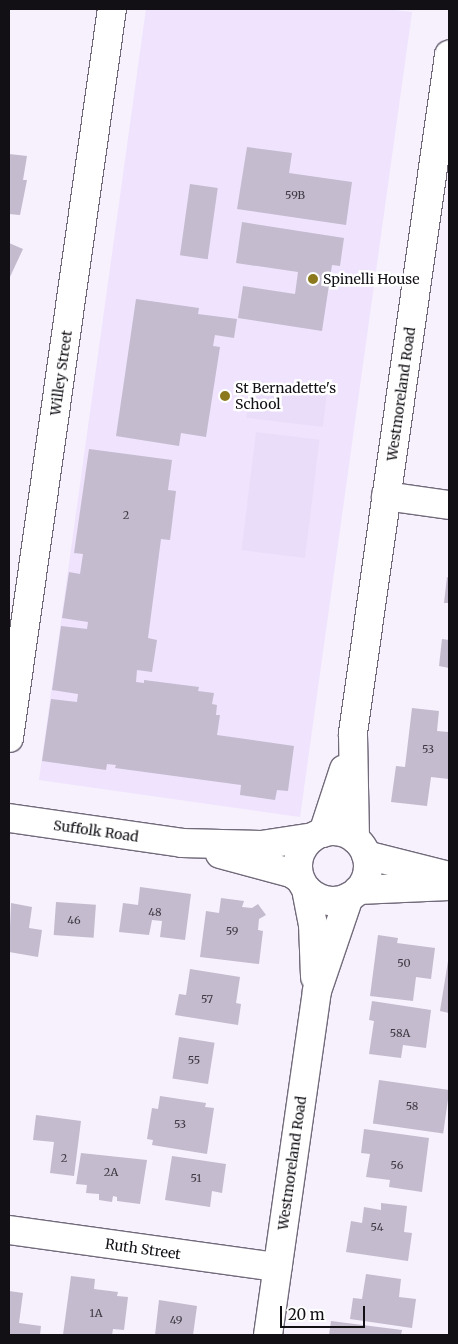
<!DOCTYPE html>
<html>
<head>
<meta charset="utf-8">
<style>
	body { margin:0 }
	#map { position:relative; width:458px; height:1344px; overflow:hidden; background:#f6f1fd; font-family:Merriweather,serif }
	div>[style] { position:absolute }
	.built>* { inset:0; background:#efe3fd }
	.green>* { inset:0; background:#eaddf9; transform-origin:0 0 }
	.building>* { inset:0; background:#c4bbce; transform-origin:0 0 }
	.roads { filter:drop-shadow(1px 0 #726a7b) drop-shadow(-1px 0 #726a7b) drop-shadow(0 1px #726a7b) drop-shadow(0 -1px #726a7b) }
	.minor>* { height:28px; margin:-14px; padding:0 14px; transform-origin:14px; border-radius:14px; background:#fff }
	.minor>.ring { margin:-14px; padding:0; box-sizing:content-box; background:none; border:28px solid #fff; border-radius:50% }
	.dots>* { width:14px; height:14px; translate:-50% -50%; box-sizing:border-box; border:2px solid #fff; border-radius:50% }
	span { translate:-50% -50%; white-space:nowrap; text-align:center; line-height:1.15; -webkit-text-stroke:5px #fff; paint-order:stroke }
	.number-label { font-size:11px; color:#3e3a43 }
	.number-label span { -webkit-text-stroke-width:0 }
	.poi-label { font-size:14px; color:#120f15 }
	.left { translate:0 -50%; text-align:left }
	.street-label { font-size:14px; color:#120f15 }
	.frame { position:absolute; inset:0; border:10px solid #120f15; pointer-events:none }
	.scale { position:absolute; left:280px; top:1306px; width:85px; height:22px; box-sizing:border-box; border:2px solid #120f15; border-top:0; padding-left:6px; font-size:15px; line-height:18px; white-space:nowrap; color:#120f15; -webkit-text-stroke:4px #fff; paint-order:stroke }
</style>
</head>
<body>
<div id="map">
	<div class="built">
		<div style="clip-path:polygon(146px 9px,385px 9px,412px 12px,300px 817px,39px 780px)"></div>
	</div>
	<div class="green">
		<div style="left:251px;top:380px;width:77px;height:38px;rotate:7deg"></div>
		<div style="left:256px;top:432px;width:64px;height:119px;rotate:7deg"></div>
	</div>
	<div class="building">
		<div style="clip-path:polygon(247px 147px,292px 153px,289px 173px,352px 182px,346px 225px,237px 209px)"></div>
		<div style="clip-path:polygon(9px 154px,27px 156px,23px 180px,27px 180px,20px 215px,9px 214px)"></div>
		<div style="left:190px;top:184px;width:28px;height:72px;rotate:8deg"></div>
		<div style="clip-path:polygon(242px 222px,344px 238px,340px 266px,332px 265px,322px 331px,238px 318px,243px 286px,295px 294px,298px 272px,236px 263px)"></div>
		<div style="clip-path:polygon(9px 243px,23px 249px,9px 279px)"></div>
		<div style="clip-path:polygon(136px 299px,199px 308px,198px 314px,237px 319px,234px 338px,215px 335px,213px 346px,220px 347px,206px 437px,181px 433px,179px 446px,116px 436px)"></div>
		<div style="clip-path:polygon(89px 449px,172px 460px,168px 490px,176px 491px,170px 540px,161px 539px,148px 638px,157px 640px,152px 672px,137px 670px,136px 682px,144px 683px,144px 680px,199px 687px,198px 691px,214px 693px,212px 704px,217px 705px,216px 715px,220px 715px,217px 735px,294px 746px,288px 791px,277px 790px,275px 800px,240px 795px,241px 785px,115px 768px,116px 765px,107px 764px,106px 770px,42px 761px,51px 699px,77px 702px,78px 694px,52px 690px,61px 626px,87px 629px,88px 622px,62px 618px,69px 572px,80px 574px,83px 554px,74px 553px)"></div>
		<div style="clip-path:polygon(447px 577px,449px 578px,449px 603px,444px 603px)"></div>
		<div style="clip-path:polygon(442px 639px,449px 640px,449px 668px,439px 666px)"></div>
		<div style="clip-path:polygon(412px 708px,439px 711px,437px 731px,449px 732px,449px 779px,431px 777px,427px 806px,391px 802px,396px 766px,405px 767px)"></div>
		<div style="clip-path:polygon(140px 887px,191px 894px,185px 940px,160px 937px,162px 921px,152px 920px,149px 935px,119px 932px,123px 903px,138px 905px)"></div>
		<div style="clip-path:polygon(221px 898px,244px 901px,242px 907px,252px 908px,258px 904px,266px 915px,259px 919px,258px 930px,263px 931px,259px 964px,200px 957px,206px 911px,219px 913px)"></div>
		<div style="left:56px;top:902px;width:40px;height:33px;rotate:4deg"></div>
		<div style="clip-path:polygon(11px 903px,32px 907px,29px 928px,42px 930px,38px 957px,9px 952px)"></div>
		<div style="clip-path:polygon(378px 935px,398px 938px,397px 943px,435px 948px,431px 979px,416px 977px,413px 1001px,370px 996px)"></div>
		<div style="clip-path:polygon(449px 955px,449px 1013px,440px 1011px)"></div>
		<div style="clip-path:polygon(190px 969px,240px 977px,236px 1003px,241px 1004px,238px 1025px,175px 1015px,179px 994px,186px 995px)"></div>
		<div style="clip-path:polygon(372px 1001px,431px 1010px,426px 1048px,403px 1045px,401px 1058px,369px 1054px,374px 1021px,369px 1020px)"></div>
		<div style="left:179px;top:1037px;width:36px;height:42px;rotate:9deg"></div>
		<div style="left:379px;top:1080px;width:71px;height:44px;rotate:8deg"></div>
		<div style="clip-path:polygon(160px 1096px,206px 1103px,205px 1107px,214px 1108px,207px 1154px,152px 1145px,153px 1140px,147px 1139px,152px 1108px,158px 1109px)"></div>
		<div style="clip-path:polygon(36px 1115px,81px 1121px,74px 1176px,50px 1173px,54px 1142px,33px 1140px)"></div>
		<div style="clip-path:polygon(364px 1129px,429px 1138px,422px 1192px,389px 1187px,390px 1180px,366px 1177px,370px 1154px,361px 1153px)"></div>
		<div style="clip-path:polygon(81px 1153px,147px 1160px,140px 1204px,117px 1201px,117px 1197px,113px 1196px,112px 1202px,99px 1200px,99px 1194px,86px 1193px,87px 1185px,76px 1184px)"></div>
		<div style="clip-path:polygon(172px 1156px,226px 1164px,222px 1193px,212px 1191px,210px 1207px,165px 1200px)"></div>
		<div style="clip-path:polygon(381px 1203px,407px 1206px,404px 1232px,412px 1233px,408px 1261px,346px 1252px,351px 1221px,362px 1223px,364px 1207px,381px 1210px)"></div>
		<div style="clip-path:polygon(366px 1274px,401px 1279px,399px 1297px,416px 1299px,412px 1328px,350px 1319px,353px 1298px,362px 1299px)"></div>
		<div style="clip-path:polygon(71px 1276px,95px 1279px,94px 1289px,118px 1292px,117px 1296px,128px 1297px,124px 1330px,113px 1329px,112px 1335px,63px 1335px)"></div>
		<div style="clip-path:polygon(9px 1291px,23px 1293px,19px 1323px,41px 1326px,40px 1335px,9px 1335px)"></div>
		<div style="clip-path:polygon(159px 1300px,197px 1306px,193px 1335px,155px 1335px)"></div>
		<div style="clip-path:polygon(331px 1321px,402px 1330px,401px 1335px,329px 1335px)"></div>
	</div>
	<div class="roads">
		<div class="minor">
			<div style="left:386px;top:496px;width:64px;rotate:8.1deg"></div>
			<div style="left:9px;top:738px;width:736px;rotate:-81.96deg"></div>
			<div style="left:9px;top:818px;width:175px;rotate:8.2deg"></div>
			<div style="left:182px;top:843px;width:79px;rotate:1.5deg"></div>
			<div style="left:261px;top:845px;width:53px;rotate:-8.7deg"></div>
			<div class="ring" style="left:298px;top:831px;width:42px;height:42px"></div>
			<div style="left:323px;top:833px;width:67px;rotate:-71.8deg"></div>
			<div style="left:355px;top:839px;width:106px;rotate:-91.1deg"></div>
			<div style="left:353px;top:733px;width:685px;rotate:-81.94deg"></div>
			<div style="left:220px;top:854px;width:73px;rotate:15deg"></div>
			<div style="left:291px;top:873px;width:11px;rotate:34deg"></div>
			<div style="left:366px;top:855px;width:86px;rotate:14.2deg"></div>
			<div style="left:306px;top:889px;width:36px;rotate:79deg"></div>
			<div style="left:313px;top:924px;width:53px;rotate:87.8deg"></div>
			<div style="left:358px;top:890px;width:91px;rotate:-2.5deg"></div>
			<div style="left:9px;top:1230px;width:271px;rotate:7.9deg"></div>
			<div style="left:268px;top:1335px;width:347px;rotate:-81.9deg"></div>
			<div style="left:317px;top:991px;width:99px;rotate:-71.2deg"></div>
		</div>
	</div>
	<div class="dots">
		<div style="left:313px;top:279px;background:#8c791e"></div>
		<div style="left:225px;top:396px;background:#8c791e"></div>
	</div>
	<div class="number-label">
		<span style="left:295px;top:195px">59B</span>
		<span style="left:126px;top:515px">2</span>
		<span style="left:428px;top:749px">53</span>
		<span style="left:155px;top:912px">48</span>
		<span style="left:74px;top:920px">46</span>
		<span style="left:232px;top:931px">59</span>
		<span style="left:404px;top:963px">50</span>
		<span style="left:207px;top:999px">57</span>
		<span style="left:400px;top:1033px">58A</span>
		<span style="left:194px;top:1060px">55</span>
		<span style="left:412px;top:1106px">58</span>
		<span style="left:180px;top:1124px">53</span>
		<span style="left:64px;top:1158px">2</span>
		<span style="left:397px;top:1165px">56</span>
		<span style="left:111px;top:1172px">2A</span>
		<span style="left:196px;top:1178px">51</span>
		<span style="left:377px;top:1227px">54</span>
		<span style="left:96px;top:1313px">1A</span>
		<span style="left:176px;top:1320px">49</span>
	</div>
	<div class="poi-label">
		<span class="left" style="left:323px;top:279px">Spinelli House</span>
		<span class="left" style="left:235px;top:396px">St Bernadette's<br>School</span>
	</div>
	<div class="street-label">
		<span style="left:61px;top:373px;rotate:-82deg">Willey Street</span>
		<span style="left:401px;top:394px;rotate:-82deg">Westmoreland Road</span>
		<span style="left:96px;top:831px;rotate:8deg">Suffolk Road</span>
		<span style="left:292px;top:1163px;rotate:-82deg">Westmoreland Road</span>
		<span style="left:143px;top:1249px;rotate:8deg">Ruth Street</span>
	</div>
	<div class="frame"></div>
	<div class="scale">20 m</div>
</div>
</body>
</html>
